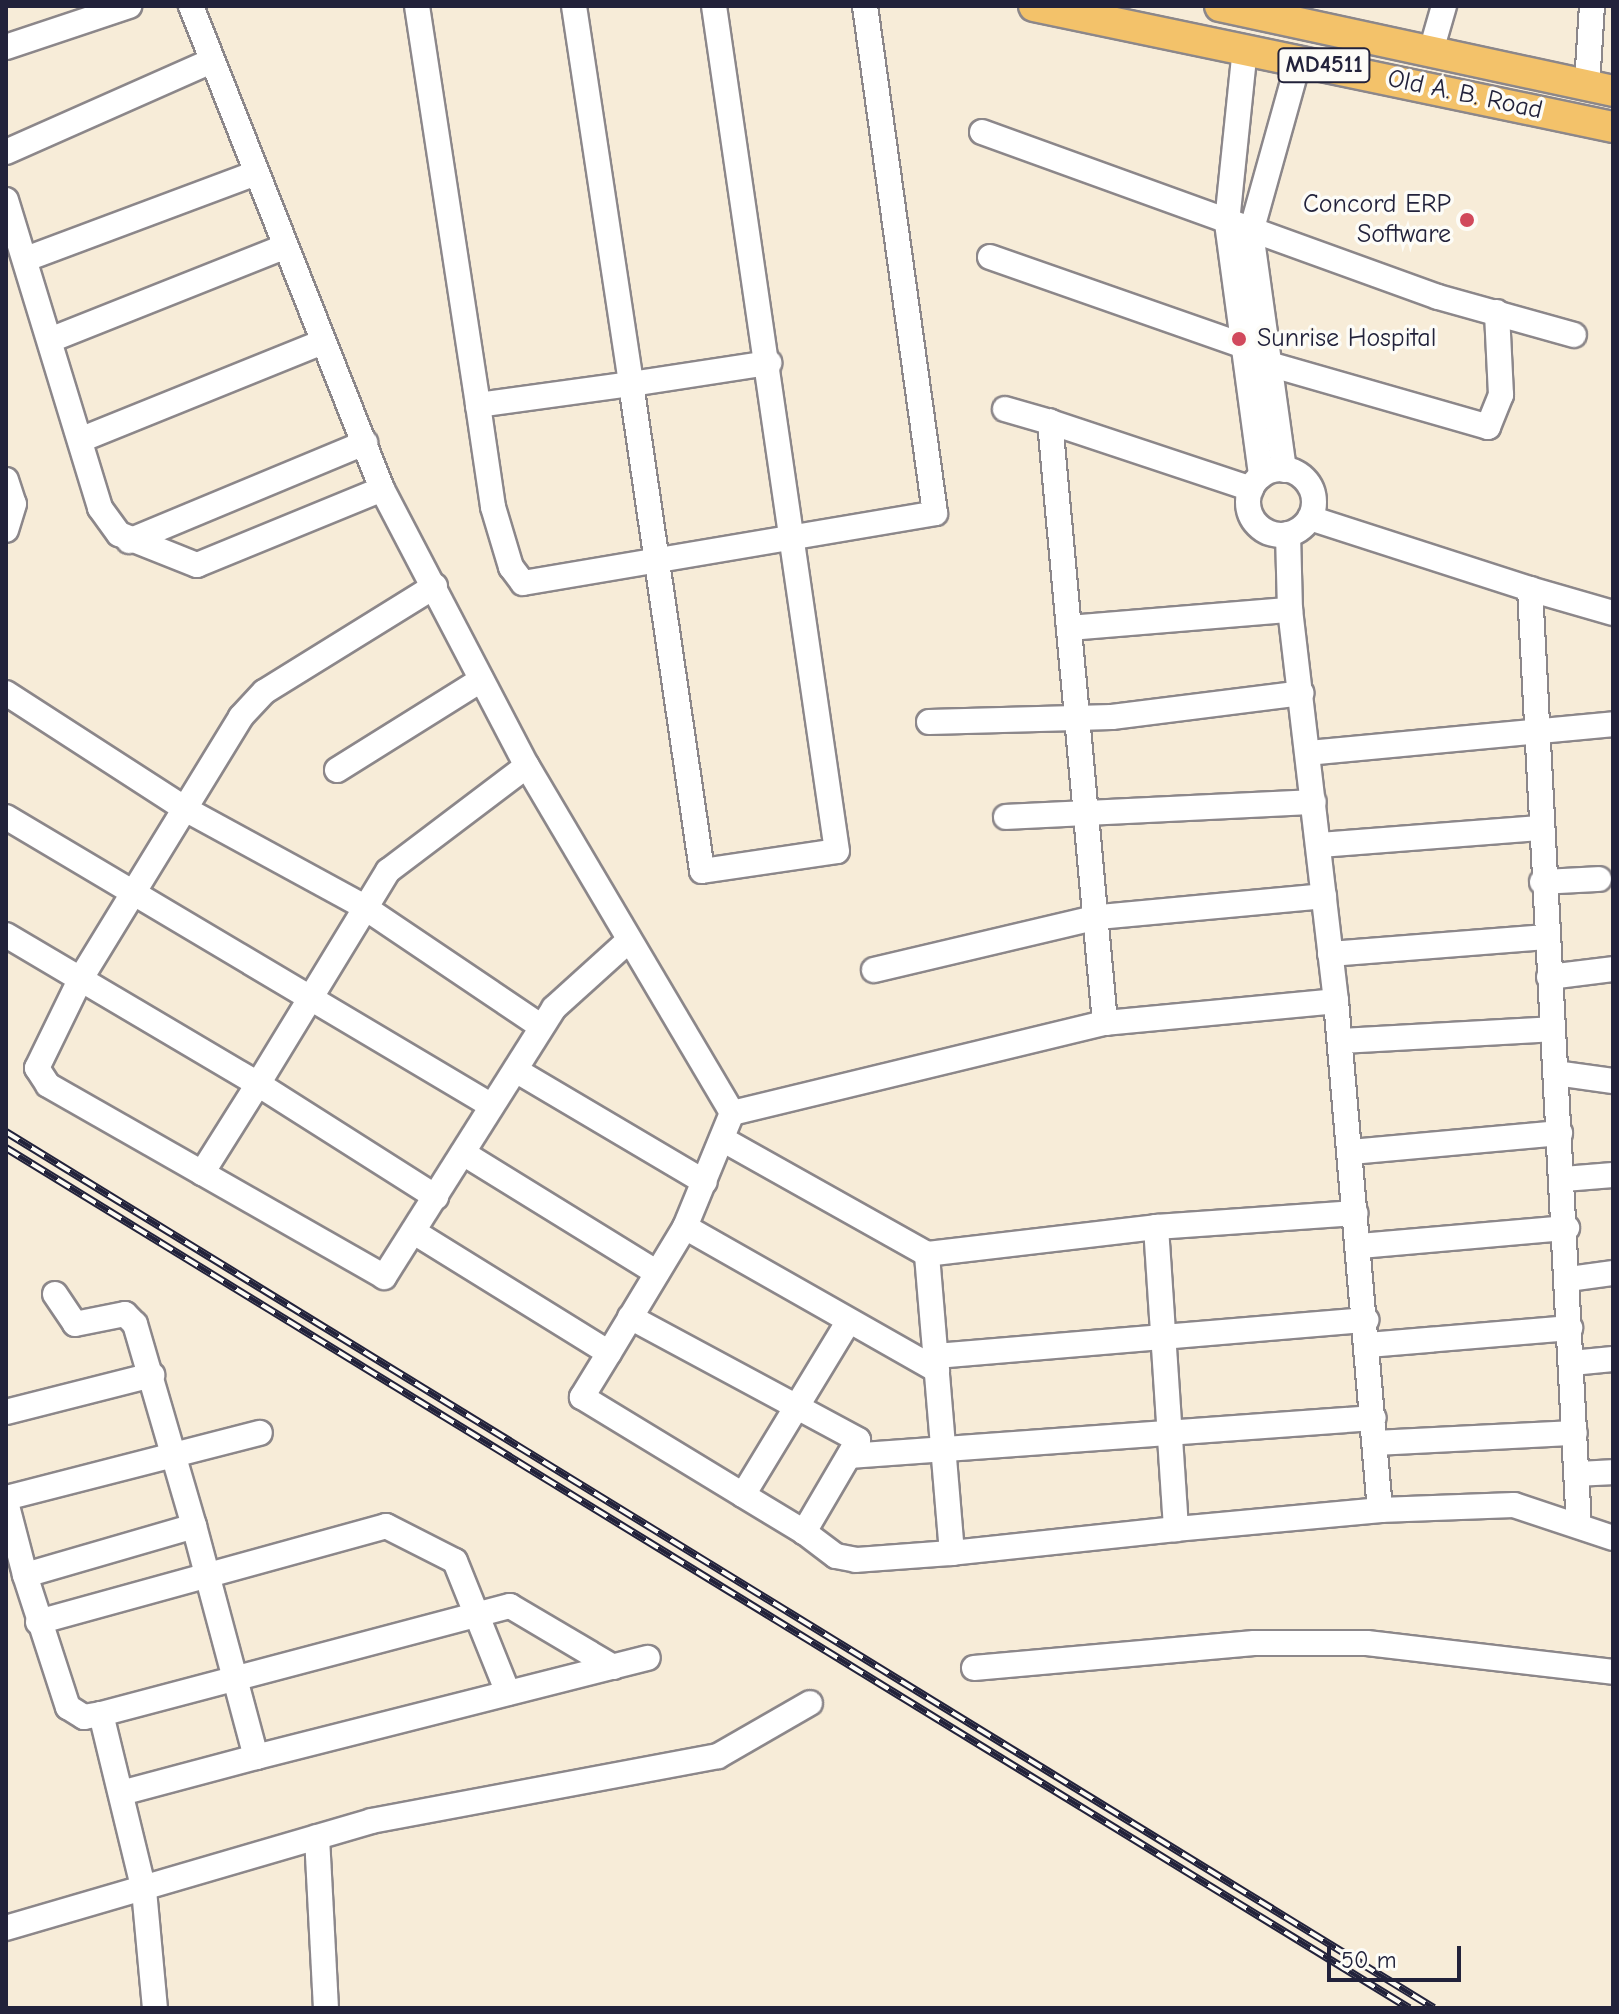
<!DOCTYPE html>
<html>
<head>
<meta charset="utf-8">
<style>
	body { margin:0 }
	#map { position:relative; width:1619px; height:2014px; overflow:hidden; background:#f7ecd8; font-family:"Comic Neue",sans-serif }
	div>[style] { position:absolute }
	.roads { filter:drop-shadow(2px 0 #8c878a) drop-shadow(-2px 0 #8c878a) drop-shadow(0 2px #8c878a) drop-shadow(0 -2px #8c878a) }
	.minor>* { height:24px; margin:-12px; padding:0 12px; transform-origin:12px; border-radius:12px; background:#fff }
	.minor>.ring { margin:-12px; padding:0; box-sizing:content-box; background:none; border:24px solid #fff; border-radius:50% }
	.major>* { height:30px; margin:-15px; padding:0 15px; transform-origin:15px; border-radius:15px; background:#f3c26a }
	.rail>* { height:8px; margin-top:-4px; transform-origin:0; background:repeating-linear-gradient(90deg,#fdfcf7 0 15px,#22223b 0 30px); box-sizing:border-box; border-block:2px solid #22223b }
	.dots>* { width:22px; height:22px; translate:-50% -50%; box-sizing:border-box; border:4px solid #fdfcf7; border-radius:50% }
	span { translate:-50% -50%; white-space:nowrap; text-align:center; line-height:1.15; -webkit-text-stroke:7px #fdfcf7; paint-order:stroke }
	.shield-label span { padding:2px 6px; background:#fdfcf7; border:2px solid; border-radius:6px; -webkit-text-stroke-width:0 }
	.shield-label { font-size:24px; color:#22223b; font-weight:700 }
	.street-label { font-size:26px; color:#22223b }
	.poi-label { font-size:26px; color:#22223b }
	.right { translate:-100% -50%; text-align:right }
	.left { translate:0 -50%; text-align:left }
	.frame { position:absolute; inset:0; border:8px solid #22223b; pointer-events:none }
	.scale { position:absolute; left:1327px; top:1946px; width:134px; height:36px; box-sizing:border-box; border:4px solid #22223b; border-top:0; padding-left:10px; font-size:24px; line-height:28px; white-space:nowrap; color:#22223b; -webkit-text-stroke:6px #fdfcf7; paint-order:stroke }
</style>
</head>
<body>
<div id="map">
	<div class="roads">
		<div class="minor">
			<div style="left:191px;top:6px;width:519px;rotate:68.42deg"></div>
			<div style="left:382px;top:489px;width:313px;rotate:62.4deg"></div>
			<div style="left:527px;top:766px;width:403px;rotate:59.4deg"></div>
			<div style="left:417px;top:6px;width:404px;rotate:81.3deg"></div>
			<div style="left:478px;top:405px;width:154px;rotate:-7.8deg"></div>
			<div style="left:631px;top:384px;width:492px;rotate:81.7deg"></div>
			<div style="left:702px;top:871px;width:136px;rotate:-8.4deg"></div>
			<div style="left:837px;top:851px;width:854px;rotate:-98.28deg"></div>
			<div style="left:574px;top:6px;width:382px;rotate:81.4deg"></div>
			<div style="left:631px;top:384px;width:140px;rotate:-8.7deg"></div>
			<div style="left:6px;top:47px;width:130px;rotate:-18.4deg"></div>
			<div style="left:1245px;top:48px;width:176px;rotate:95.9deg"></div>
			<div style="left:1227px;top:223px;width:255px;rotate:82.3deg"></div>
			<div style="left:1431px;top:51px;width:47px;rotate:-73.9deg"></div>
			<div style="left:1587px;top:85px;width:79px;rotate:-86.4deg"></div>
			<div style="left:982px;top:132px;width:485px;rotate:19.9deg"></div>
			<div style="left:1438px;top:297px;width:141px;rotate:15.6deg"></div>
			<div style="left:6px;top:152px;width:224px;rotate:-23.9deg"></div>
			<div style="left:6px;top:200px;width:322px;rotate:73deg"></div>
			<div style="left:100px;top:508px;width:32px;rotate:54deg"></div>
			<div style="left:119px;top:534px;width:84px;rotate:21.7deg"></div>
			<div style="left:197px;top:565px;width:200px;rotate:-22.3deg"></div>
			<div style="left:990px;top:257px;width:269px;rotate:19.3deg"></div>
			<div style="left:26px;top:259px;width:242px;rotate:-20.5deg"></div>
			<div style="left:50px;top:340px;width:252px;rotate:-21.7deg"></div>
			<div style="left:1269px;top:364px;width:228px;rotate:16deg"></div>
			<div style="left:1488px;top:427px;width:35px;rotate:-68deg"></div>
			<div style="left:1501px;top:395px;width:83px;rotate:-92.8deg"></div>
			<div style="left:478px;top:405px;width:103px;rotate:81.6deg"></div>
			<div style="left:493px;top:507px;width:63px;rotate:73.3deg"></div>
			<div style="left:511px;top:567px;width:20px;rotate:53deg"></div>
			<div style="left:523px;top:583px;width:418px;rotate:-9.6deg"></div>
			<div style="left:935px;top:513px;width:512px;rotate:-97.86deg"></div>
			<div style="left:1005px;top:409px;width:47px;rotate:16.1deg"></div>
			<div style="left:80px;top:440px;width:262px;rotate:-22deg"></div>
			<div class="ring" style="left:1248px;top:469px;width:42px;height:42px"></div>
			<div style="left:1284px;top:470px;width:240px;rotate:-97.9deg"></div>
			<div style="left:1251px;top:232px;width:179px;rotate:-74.4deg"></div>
			<div style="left:6px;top:480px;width:25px;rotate:72deg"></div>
			<div style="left:14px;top:504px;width:27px;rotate:107deg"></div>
			<div style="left:1310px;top:518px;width:231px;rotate:17.9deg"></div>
			<div style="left:1530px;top:589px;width:938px;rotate:87.01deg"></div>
			<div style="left:129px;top:541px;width:256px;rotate:-22.6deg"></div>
			<div style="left:435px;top:586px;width:201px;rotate:148.2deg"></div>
			<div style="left:264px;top:692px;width:34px;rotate:133deg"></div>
			<div style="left:241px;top:717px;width:308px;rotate:121.5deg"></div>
			<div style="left:80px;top:980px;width:98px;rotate:116deg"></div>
			<div style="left:37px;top:1068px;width:20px;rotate:57deg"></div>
			<div style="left:48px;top:1085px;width:387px;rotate:29.7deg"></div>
			<div style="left:384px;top:1277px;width:318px;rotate:-57.7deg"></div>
			<div style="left:554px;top:1008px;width:98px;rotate:-42.1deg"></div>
			<div style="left:1530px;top:589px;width:86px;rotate:16.1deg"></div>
			<div style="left:1069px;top:628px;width:222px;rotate:-4.7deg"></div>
			<div style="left:6px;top:693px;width:213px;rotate:32.9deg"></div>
			<div style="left:185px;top:809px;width:200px;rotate:28.6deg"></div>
			<div style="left:361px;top:905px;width:218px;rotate:34deg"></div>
			<div style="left:929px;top:722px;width:183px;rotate:-1.6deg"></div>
			<div style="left:1112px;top:717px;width:191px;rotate:-7.2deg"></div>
			<div style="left:1308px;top:753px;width:306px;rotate:-5.4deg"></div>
			<div style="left:337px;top:770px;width:170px;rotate:-32deg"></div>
			<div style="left:6px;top:817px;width:565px;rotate:30.74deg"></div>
			<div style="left:1006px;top:817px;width:308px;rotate:-2.8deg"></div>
			<div style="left:1319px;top:845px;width:222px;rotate:-4.4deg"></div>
			<div style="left:1542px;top:882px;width:57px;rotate:-3deg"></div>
			<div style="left:6px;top:935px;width:293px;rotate:30.6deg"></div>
			<div style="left:258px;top:1084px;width:250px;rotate:-58.6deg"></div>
			<div style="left:388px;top:871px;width:174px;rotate:-37.1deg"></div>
			<div style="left:1330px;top:954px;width:217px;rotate:-4.5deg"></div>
			<div style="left:874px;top:970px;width:231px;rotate:-13.3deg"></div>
			<div style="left:1099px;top:917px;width:226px;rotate:-5.3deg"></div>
			<div style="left:1549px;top:977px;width:64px;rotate:-7.1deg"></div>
			<div style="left:1336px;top:1001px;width:511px;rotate:85.06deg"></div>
			<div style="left:1380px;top:1510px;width:134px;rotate:-2.1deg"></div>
			<div style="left:1514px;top:1505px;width:104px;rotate:18.4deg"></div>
			<div style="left:1105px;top:1023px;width:604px;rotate:-95.23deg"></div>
			<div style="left:1050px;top:422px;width:212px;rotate:18.4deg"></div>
			<div style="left:1340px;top:1041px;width:213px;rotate:-3.2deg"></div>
			<div style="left:517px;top:1071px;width:218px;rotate:30.6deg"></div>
			<div style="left:1556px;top:1073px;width:58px;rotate:8deg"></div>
			<div style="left:722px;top:1139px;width:235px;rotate:29.3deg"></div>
			<div style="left:1351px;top:1152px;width:210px;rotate:-5.2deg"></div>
			<div style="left:463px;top:1153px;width:228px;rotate:31.7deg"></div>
			<div style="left:202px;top:1173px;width:105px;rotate:-57.8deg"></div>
			<div style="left:258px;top:1084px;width:211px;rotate:32.4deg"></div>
			<div style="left:1564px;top:1179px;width:49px;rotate:-4.7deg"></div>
			<div style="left:685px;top:1227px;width:123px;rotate:-67.6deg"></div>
			<div style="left:732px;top:1113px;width:384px;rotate:-13.6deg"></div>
			<div style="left:1105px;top:1023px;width:232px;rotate:-5.4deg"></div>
			<div style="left:1336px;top:1001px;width:394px;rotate:-96.7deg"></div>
			<div style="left:1290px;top:610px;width:76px;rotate:-91.5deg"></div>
			<div style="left:1156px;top:1227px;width:200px;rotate:-4deg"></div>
			<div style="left:414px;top:1232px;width:229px;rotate:31.8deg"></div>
			<div style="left:609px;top:1353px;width:147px;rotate:-58.9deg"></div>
			<div style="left:685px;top:1227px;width:290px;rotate:29.6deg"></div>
			<div style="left:1360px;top:1246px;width:208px;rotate:-5deg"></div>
			<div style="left:1569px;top:1279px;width:44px;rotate:-7.8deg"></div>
			<div style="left:55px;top:1294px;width:36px;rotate:56deg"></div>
			<div style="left:75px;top:1324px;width:51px;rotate:-11.3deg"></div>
			<div style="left:125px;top:1314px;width:14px;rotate:45deg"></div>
			<div style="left:135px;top:1324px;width:210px;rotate:73.7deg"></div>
			<div style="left:630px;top:1317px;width:259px;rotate:28.3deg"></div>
			<div style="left:858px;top:1440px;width:107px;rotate:120.4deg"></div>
			<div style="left:804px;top:1532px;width:71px;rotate:-148.8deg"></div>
			<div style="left:1368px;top:1345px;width:203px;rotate:-4.8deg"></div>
			<div style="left:609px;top:1353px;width:52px;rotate:121.5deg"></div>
			<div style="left:582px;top:1397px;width:188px;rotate:31.3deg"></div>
			<div style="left:743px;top:1495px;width:200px;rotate:-58.7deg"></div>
			<div style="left:936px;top:1356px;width:432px;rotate:-4.8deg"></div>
			<div style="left:1572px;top:1363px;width:41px;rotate:-5.6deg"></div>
			<div style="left:6px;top:1412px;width:151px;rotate:-14.2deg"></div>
			<div style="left:1375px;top:1443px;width:200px;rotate:-2.9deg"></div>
			<div style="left:849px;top:1456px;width:526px;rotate:-4.14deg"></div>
			<div style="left:1577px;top:1474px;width:36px;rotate:-3deg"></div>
			<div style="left:6px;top:1498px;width:262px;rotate:-14.4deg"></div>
			<div style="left:6px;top:1502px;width:75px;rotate:75.4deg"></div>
			<div style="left:1176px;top:1529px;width:225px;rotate:173.9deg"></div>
			<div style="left:952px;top:1553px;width:300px;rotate:-94.8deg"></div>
			<div style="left:927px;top:1254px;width:231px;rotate:-6.7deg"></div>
			<div style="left:1156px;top:1227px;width:303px;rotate:86.2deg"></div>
			<div style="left:1176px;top:1529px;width:205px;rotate:-5.3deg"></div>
			<div style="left:804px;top:1532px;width:40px;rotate:37deg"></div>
			<div style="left:836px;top:1556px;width:20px;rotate:11deg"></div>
			<div style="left:856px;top:1560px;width:96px;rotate:-4.2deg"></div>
			<div style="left:38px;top:1622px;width:361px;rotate:-15.4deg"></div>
			<div style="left:386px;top:1526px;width:77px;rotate:26.9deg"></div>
			<div style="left:455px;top:1561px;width:142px;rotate:68.1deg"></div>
			<div style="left:974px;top:1668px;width:281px;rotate:-5.1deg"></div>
			<div style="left:1254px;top:1643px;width:113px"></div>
			<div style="left:1367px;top:1643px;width:248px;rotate:6.7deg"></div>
			<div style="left:101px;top:1714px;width:423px;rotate:-14.8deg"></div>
			<div style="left:510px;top:1606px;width:120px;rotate:30.6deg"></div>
			<div style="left:256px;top:1757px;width:404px;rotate:-14.2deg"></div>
			<div style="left:121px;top:1793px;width:140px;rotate:-14.9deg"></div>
			<div style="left:256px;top:1757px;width:239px;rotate:-105deg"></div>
			<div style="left:194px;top:1526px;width:176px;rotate:163.8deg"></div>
			<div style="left:25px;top:1575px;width:139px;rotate:72deg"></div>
			<div style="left:68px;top:1707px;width:19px;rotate:32deg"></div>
			<div style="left:84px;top:1717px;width:17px;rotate:-10deg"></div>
			<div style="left:101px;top:1714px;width:181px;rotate:76.3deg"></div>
			<div style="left:144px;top:1890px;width:119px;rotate:84.7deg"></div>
			<div style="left:317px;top:1837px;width:171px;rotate:87deg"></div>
			<div style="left:6px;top:1928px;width:380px;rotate:-16.3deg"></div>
			<div style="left:371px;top:1821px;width:353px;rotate:-10.6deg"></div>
			<div style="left:718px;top:1756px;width:106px;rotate:-29.9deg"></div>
		</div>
		<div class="major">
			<div style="left:1034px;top:6px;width:592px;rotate:11.8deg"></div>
			<div style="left:1220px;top:6px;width:402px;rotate:12.2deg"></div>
		</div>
	</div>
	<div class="rail">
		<div style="left:6px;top:1132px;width:1675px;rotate:31.53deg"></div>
		<div style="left:6px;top:1148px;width:1646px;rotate:31.51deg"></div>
	</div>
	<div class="dots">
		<div style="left:1467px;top:220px;background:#d1495b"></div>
		<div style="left:1239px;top:339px;background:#d1495b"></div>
	</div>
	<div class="shield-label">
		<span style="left:1324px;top:65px">MD4511</span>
	</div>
	<div class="street-label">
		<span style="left:1465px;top:95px;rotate:12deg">Old A. B. Road</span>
	</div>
	<div class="poi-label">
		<span class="right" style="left:1451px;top:220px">Concord ERP<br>Software</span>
		<span class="left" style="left:1257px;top:339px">Sunrise Hospital</span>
	</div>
	<div class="frame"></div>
	<div class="scale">50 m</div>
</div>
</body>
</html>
